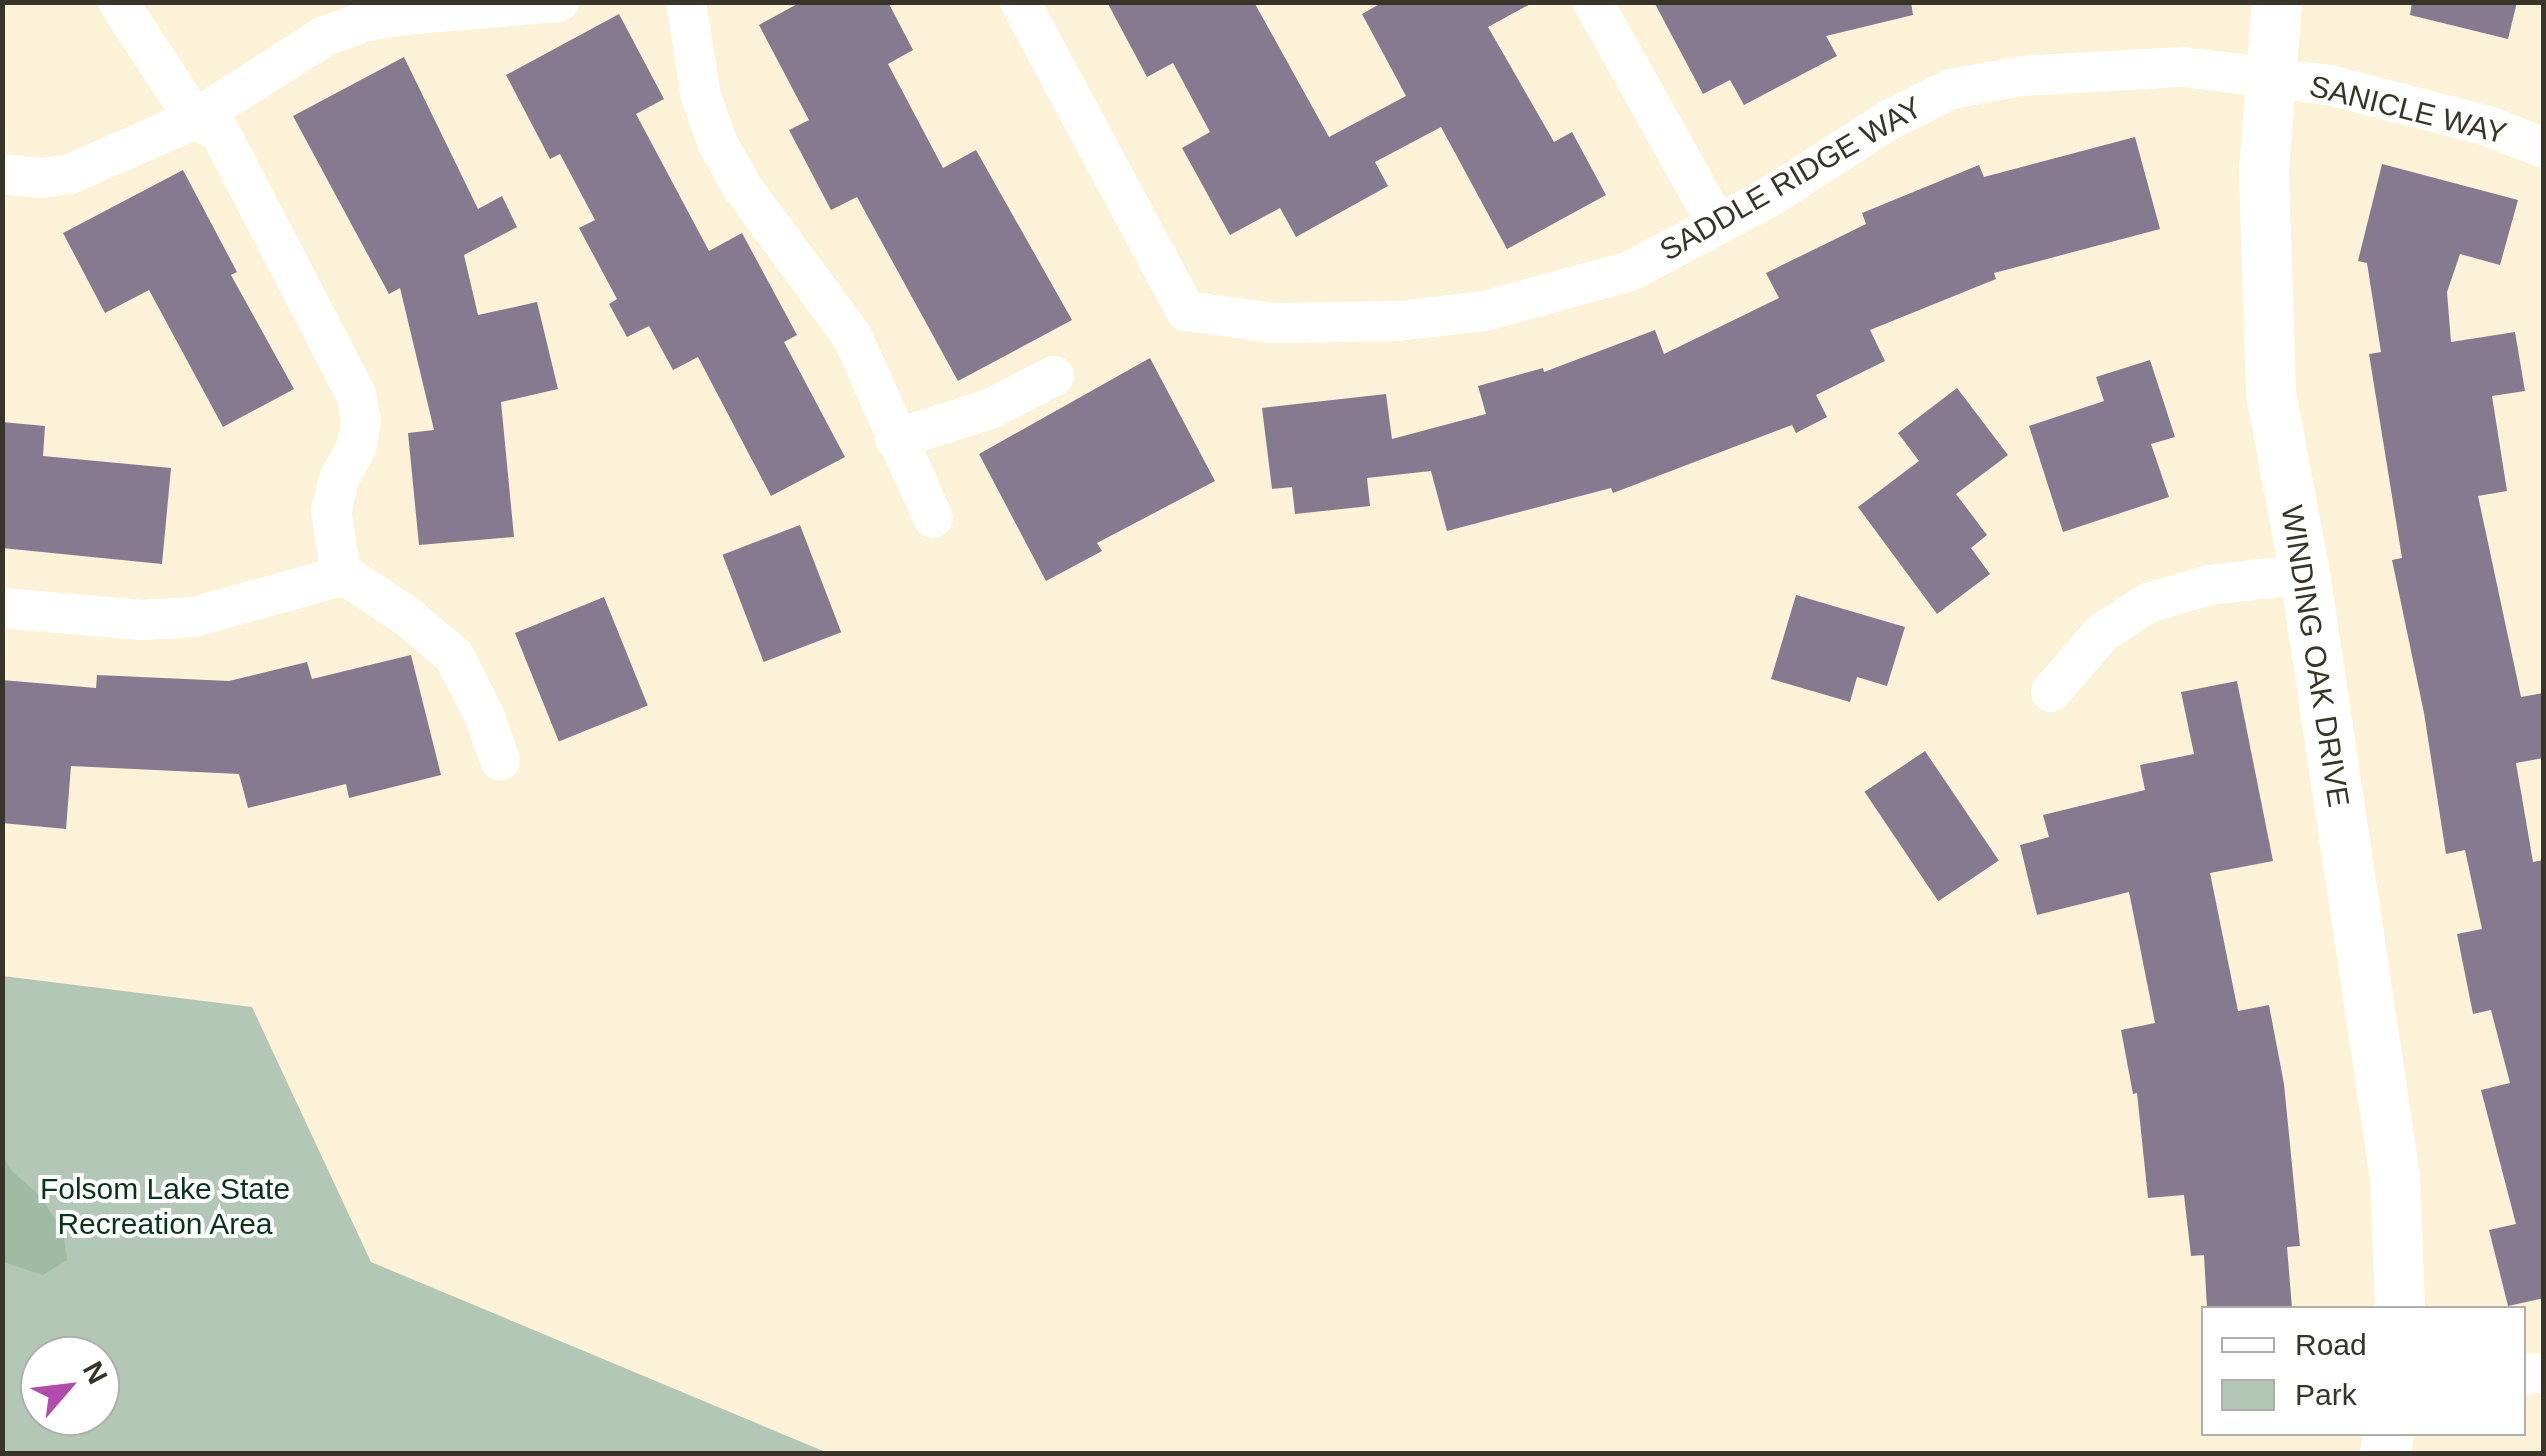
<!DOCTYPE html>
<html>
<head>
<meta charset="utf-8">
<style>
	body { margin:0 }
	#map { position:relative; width:2546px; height:1456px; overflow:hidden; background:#fcf2d7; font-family:Arial,sans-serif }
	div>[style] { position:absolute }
	.green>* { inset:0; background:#b3c7b7 }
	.forest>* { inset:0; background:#9fbba4 }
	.building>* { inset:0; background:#867a91; transform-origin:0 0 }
	.minor>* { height:40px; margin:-20px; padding:0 20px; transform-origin:20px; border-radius:20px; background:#fff }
	.tertiary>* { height:50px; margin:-25px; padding:0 25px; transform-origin:25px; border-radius:25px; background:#fff }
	span { translate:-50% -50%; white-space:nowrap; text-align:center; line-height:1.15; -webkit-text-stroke:8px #fff; paint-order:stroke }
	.street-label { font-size:30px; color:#38342a }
	.park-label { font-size:30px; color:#063617 }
	.frame { position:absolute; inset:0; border:5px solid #38342a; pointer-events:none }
	.legend { position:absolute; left:2201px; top:1306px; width:325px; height:130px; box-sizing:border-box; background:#fff; border:2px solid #afaeaa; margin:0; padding:12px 18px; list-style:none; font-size:30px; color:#38342a }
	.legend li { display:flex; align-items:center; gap:20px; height:50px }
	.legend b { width:50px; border:2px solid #afaeaa }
	.north { position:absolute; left:20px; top:1336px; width:100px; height:100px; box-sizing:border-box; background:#fff; border:2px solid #afaeaa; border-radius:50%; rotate:62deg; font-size:28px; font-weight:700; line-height:40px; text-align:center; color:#38342a }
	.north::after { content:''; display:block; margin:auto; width:35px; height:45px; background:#b34bae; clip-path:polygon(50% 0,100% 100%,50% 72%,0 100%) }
</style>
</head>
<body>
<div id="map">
	<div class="green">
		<div style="clip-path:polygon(evenodd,3px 976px,252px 1007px,371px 1262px,828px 1453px,3px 1454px,3px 976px,40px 1356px,100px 1356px,100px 1416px,40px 1416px,40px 1356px)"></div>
	</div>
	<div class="forest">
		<div style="clip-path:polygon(2px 1155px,11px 1170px,39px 1195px,63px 1231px,67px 1260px,43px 1275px,3px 1262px)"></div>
	</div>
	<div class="building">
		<div style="clip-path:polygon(801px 2px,888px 2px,913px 50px,888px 64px,943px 168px,976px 150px,1072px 320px,958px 381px,857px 197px,831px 210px,789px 130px,809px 120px,759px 25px)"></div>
		<div style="clip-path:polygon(1107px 2px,1254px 2px,1329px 137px,1406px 96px,1362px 14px,1383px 2px,1534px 2px,1488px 27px,1554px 142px,1572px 132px,1606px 195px,1507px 249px,1441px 127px,1375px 162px,1388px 186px,1296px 237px,1280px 208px,1230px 235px,1182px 148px,1210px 132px,1173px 63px,1147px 77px)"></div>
		<div style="clip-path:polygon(1654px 2px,1911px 2px,1913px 15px,1826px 36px,1837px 56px,1744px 105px,1730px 80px,1703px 94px)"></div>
		<div style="clip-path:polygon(2412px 2px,2517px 2px,2508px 39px,2410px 15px)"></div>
		<div style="clip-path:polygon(619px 14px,664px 99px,636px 114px,709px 251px,742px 233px,797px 335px,784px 342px,845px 457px,771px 496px,698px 357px,673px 370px,649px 326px,627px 337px,609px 304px,617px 299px,579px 228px,595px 220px,560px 154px,550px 159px,506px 75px)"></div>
		<div style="clip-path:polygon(404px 57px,478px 209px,502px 196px,517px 227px,464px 255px,478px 315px,537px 302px,558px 389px,501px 402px,514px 537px,419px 545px,408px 433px,434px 430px,400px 288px,389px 294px,293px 116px)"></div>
		<div style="clip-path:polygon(2135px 137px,2160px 229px,1994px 273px,1996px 279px,1870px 330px,1885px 361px,1816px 395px,1827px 417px,1796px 433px,1792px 425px,1613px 493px,1611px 488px,1447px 531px,1431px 471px,1367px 478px,1370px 506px,1295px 514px,1292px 487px,1272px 489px,1262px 408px,1386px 394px,1392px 439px,1486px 414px,1478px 386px,1543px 368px,1544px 372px,1655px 330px,1664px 354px,1779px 298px,1766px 273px,1866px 224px,1862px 213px,1979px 165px,1984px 177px)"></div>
		<div style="clip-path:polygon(2382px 164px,2518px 200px,2500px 265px,2460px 254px,2447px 292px,2451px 342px,2515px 332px,2525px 391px,2492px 396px,2507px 491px,2478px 496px,2521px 697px,2544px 693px,2544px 758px,2516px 763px,2533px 862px,2544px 860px,2544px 1298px,2508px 1306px,2489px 1230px,2516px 1224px,2481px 1090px,2510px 1083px,2491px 1010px,2473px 1014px,2457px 934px,2482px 929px,2465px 850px,2446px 854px,2424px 713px,2392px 560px,2402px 558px,2369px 354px,2381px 352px,2367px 263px,2358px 261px)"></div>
		<div style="clip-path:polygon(183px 170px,237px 272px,231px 275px,294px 389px,223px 427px,149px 290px,105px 313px,63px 233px)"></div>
		<div style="clip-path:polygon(1150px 358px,1215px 481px,1097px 543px,1102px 551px,1046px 581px,979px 454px)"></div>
		<div style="clip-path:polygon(2150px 360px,2175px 437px,2151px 444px,2169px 497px,2063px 532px,2029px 426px,2104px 401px,2096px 377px)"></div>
		<div style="clip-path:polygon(1957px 388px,2008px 455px,1956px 494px,1987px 535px,1971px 548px,1990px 574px,1937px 614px,1858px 507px,1919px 461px,1898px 433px)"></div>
		<div style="clip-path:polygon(2px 422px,45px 426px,43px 456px,171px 468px,162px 564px,2px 548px)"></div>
		<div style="left:800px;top:525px;width:115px;height:83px;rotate:69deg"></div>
		<div style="clip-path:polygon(1796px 595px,1905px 627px,1887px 686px,1857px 677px,1850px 702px,1771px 679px)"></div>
		<div style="left:604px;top:597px;width:117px;height:96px;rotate:68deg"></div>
		<div style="clip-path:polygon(411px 655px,441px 775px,349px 798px,346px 784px,248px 808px,239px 774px,71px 766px,66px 829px,2px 823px,2px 680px,96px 688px,97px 675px,229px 681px,307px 662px,312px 679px)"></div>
		<div style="clip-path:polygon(2237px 681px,2273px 861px,2210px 873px,2238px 1011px,2269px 1005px,2284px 1084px,2300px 1246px,2287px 1247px,2292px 1308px,2207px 1308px,2204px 1255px,2191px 1256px,2184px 1195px,2148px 1198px,2137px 1093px,2133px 1094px,2121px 1030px,2155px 1023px,2129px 892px,2037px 915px,2020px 845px,2049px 837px,2043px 815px,2145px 790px,2140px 765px,2194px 754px,2181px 692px)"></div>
		<div style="left:1925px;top:751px;width:132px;height:73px;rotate:56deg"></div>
	</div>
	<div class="minor">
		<div style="left:118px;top:2px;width:140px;rotate:56.7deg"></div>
		<div style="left:195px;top:119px;width:28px;rotate:27deg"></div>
		<div style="left:220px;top:132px;width:295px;rotate:62.6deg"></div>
		<div style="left:356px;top:394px;width:27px;rotate:80deg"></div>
		<div style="left:361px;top:421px;width:27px;rotate:100deg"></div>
		<div style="left:356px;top:448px;width:35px;rotate:119deg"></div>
		<div style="left:339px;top:479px;width:32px;rotate:104deg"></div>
		<div style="left:331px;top:510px;width:54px;rotate:81.4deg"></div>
		<div style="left:339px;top:563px;width:13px;rotate:63deg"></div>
		<div style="left:345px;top:575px;width:76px;rotate:33.7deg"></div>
		<div style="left:408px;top:617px;width:60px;rotate:40.3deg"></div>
		<div style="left:454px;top:656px;width:68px;rotate:63.1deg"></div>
		<div style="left:485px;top:717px;width:46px;rotate:70.8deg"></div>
		<div style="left:686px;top:2px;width:96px;rotate:81deg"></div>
		<div style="left:701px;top:97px;width:50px;rotate:70.1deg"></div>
		<div style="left:718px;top:144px;width:49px;rotate:60.8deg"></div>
		<div style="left:742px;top:187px;width:185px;rotate:53.6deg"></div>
		<div style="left:852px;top:336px;width:199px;rotate:66deg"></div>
		<div style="left:1020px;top:2px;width:351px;rotate:61.8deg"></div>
		<div style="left:1186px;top:311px;width:87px;rotate:7.9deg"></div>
		<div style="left:1272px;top:323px;width:126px;rotate:-0.9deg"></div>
		<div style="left:1398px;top:321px;width:88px;rotate:-6.6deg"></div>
		<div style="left:1485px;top:311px;width:150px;rotate:-15.4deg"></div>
		<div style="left:1630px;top:271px;width:156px;rotate:-27.9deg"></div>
		<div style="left:1768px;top:198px;width:144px;rotate:-32.8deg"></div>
		<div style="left:1889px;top:120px;width:69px;rotate:-26.6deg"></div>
		<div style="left:1951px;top:89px;width:71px;rotate:-10.5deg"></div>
		<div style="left:2021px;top:76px;width:163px;rotate:-3.2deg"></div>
		<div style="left:2184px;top:67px;width:146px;rotate:7.1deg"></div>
		<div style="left:2329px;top:85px;width:161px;rotate:14.4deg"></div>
		<div style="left:2485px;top:125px;width:63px;rotate:21.3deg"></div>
		<div style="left:1593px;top:2px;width:254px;rotate:60.8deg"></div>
		<div style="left:2px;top:174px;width:39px;rotate:6deg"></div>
		<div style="left:41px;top:178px;width:29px;rotate:-8deg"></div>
		<div style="left:70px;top:174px;width:137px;rotate:-23.7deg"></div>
		<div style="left:195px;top:119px;width:154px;rotate:-32.6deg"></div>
		<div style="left:325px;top:36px;width:41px;rotate:-19.7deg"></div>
		<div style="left:364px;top:22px;width:41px;rotate:-9.9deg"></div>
		<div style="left:404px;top:15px;width:155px;rotate:-4.8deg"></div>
		<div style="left:895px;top:439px;width:100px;rotate:-17.5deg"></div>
		<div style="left:990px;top:409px;width:72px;rotate:-27.3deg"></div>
		<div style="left:2px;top:608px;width:140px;rotate:4.9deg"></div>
		<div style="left:141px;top:620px;width:53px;rotate:-3.2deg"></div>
		<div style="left:194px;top:617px;width:157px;rotate:-15.5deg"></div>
		<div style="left:2051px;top:692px;width:78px;rotate:-49.2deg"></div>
		<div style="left:2102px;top:633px;width:55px;rotate:-33.1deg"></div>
		<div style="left:2148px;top:603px;width:64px;rotate:-16.4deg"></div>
		<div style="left:2209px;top:585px;width:97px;rotate:-6.5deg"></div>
		<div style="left:2524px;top:1374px;width:20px;rotate:-3deg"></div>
	</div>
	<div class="tertiary">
		<div style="left:2277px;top:2px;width:170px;rotate:94.4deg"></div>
		<div style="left:2264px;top:172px;width:221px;rotate:88.2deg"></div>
		<div style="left:2271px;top:393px;width:184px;rotate:79.4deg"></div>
		<div style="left:2305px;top:574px;width:610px;rotate:81.51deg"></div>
		<div style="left:2395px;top:1177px;width:131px;rotate:87.8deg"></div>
		<div style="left:2385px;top:1454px;width:20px;rotate:-79deg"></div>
	</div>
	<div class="street-label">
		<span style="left:2408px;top:110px;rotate:14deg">SANICLE WAY</span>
		<span style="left:1791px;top:179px;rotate:-30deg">SADDLE RIDGE WAY</span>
		<span style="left:2315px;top:656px;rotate:81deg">WINDING OAK DRIVE</span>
	</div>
	<div class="park-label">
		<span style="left:165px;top:1206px">Folsom Lake State<br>Recreation Area</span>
	</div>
	<div class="frame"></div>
	<ul class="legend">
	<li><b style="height:12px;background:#fff"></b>Road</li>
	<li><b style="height:28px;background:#b3c7b7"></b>Park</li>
	</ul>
	<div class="north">N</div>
</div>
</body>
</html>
